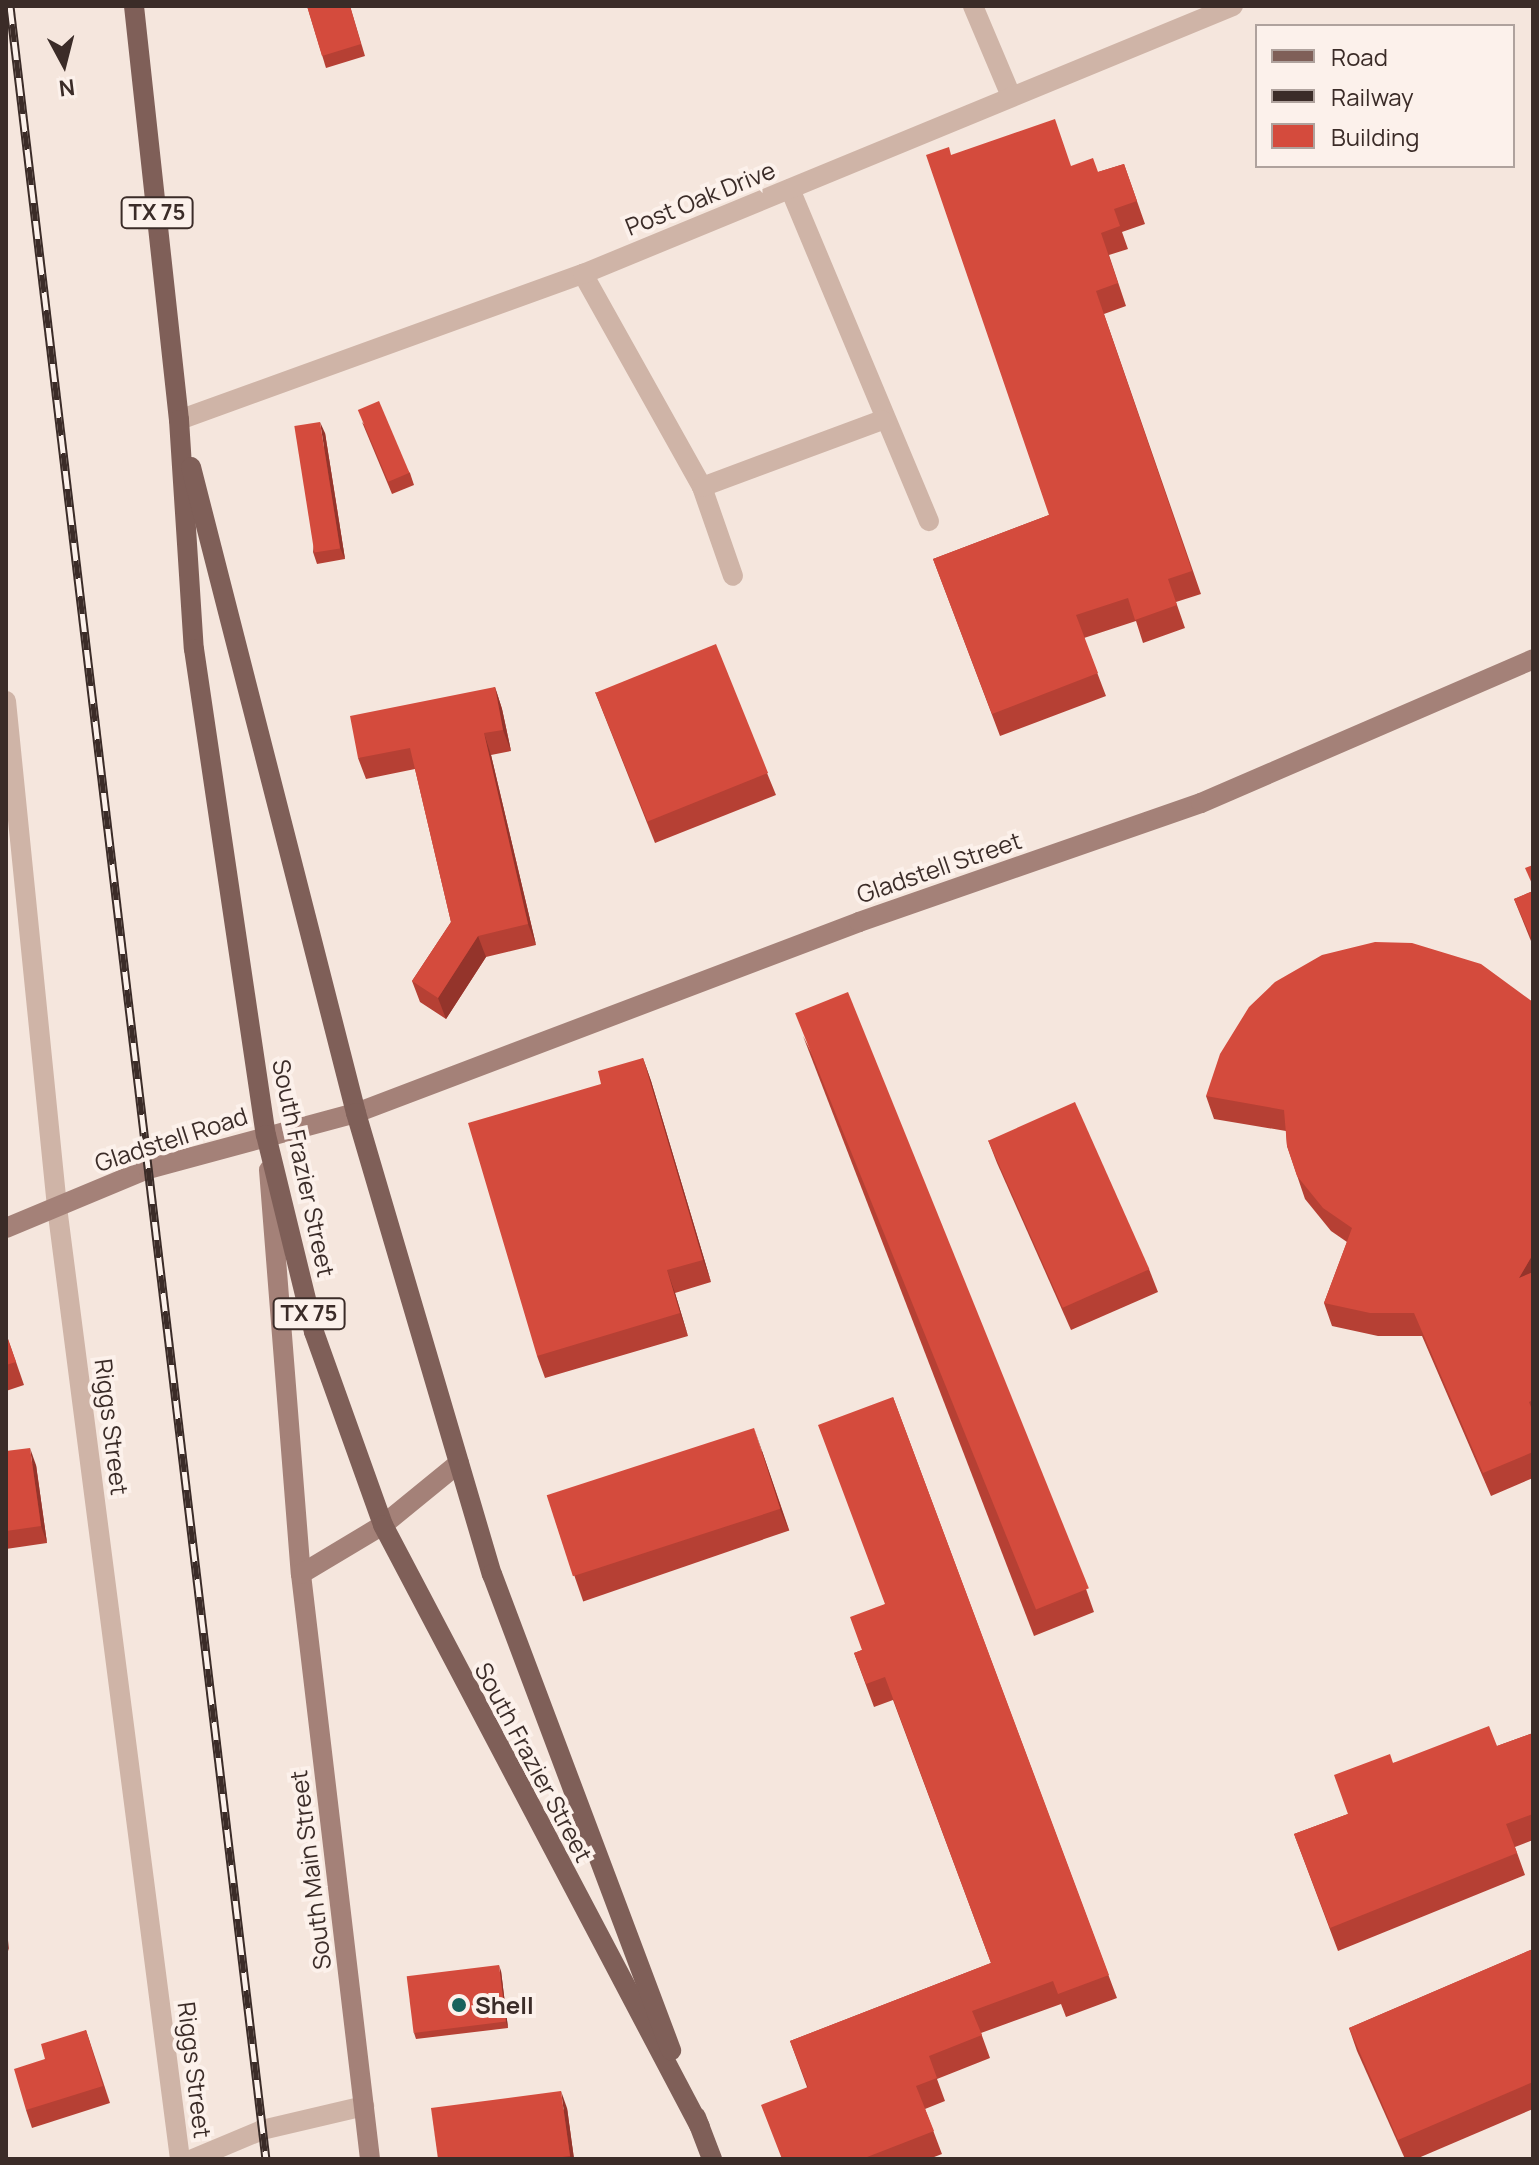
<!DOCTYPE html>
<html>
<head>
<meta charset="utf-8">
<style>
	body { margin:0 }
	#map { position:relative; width:1539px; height:2165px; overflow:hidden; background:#f5e6dd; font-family:Manrope,sans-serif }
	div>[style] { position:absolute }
	.street>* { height:20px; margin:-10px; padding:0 10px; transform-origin:10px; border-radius:10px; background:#cfb4a7 }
	.secondary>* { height:20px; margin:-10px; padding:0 10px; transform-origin:10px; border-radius:10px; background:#a48178 }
	.primary>* { height:20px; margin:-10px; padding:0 10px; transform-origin:10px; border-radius:10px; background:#7f5f58 }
	.rail>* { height:9px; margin-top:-4.5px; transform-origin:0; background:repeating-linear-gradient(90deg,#fcf1eb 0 18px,#3b2c28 0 36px); box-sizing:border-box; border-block:2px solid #3b2c28 }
	.wall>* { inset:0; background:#b64034; transform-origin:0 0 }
	.shaded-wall>* { inset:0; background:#94342b }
	.building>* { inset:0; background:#d44b3d; transform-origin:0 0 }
	.dots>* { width:22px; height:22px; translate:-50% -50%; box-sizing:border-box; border:4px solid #fcf1eb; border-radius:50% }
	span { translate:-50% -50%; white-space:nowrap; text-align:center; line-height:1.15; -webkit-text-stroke:8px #fcf1eb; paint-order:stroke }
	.shield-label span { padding:2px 6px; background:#fcf1eb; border:2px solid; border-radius:6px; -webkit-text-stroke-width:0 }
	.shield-label { font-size:22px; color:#3b2c28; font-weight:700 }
	.street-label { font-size:24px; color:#3b2c28 }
	.poi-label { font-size:24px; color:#3b2c28; font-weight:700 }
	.left { translate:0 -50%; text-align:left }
	.frame { position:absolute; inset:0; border:8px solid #3b2c28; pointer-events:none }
	.legend { position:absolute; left:1255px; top:24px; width:260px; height:144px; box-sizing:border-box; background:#fcf1eb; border:2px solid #afa29d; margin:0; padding:10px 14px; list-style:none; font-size:24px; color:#3b2c28 }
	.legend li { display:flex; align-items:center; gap:16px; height:40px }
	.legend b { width:40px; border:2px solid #afa29d }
	.north { position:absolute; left:24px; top:24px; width:80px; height:80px; -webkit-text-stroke:6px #fcf1eb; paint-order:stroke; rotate:173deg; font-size:22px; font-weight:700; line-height:32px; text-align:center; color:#3b2c28 }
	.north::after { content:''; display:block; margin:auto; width:28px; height:36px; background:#3b2c28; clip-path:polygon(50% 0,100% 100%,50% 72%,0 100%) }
</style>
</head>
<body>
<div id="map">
	<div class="street">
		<div style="left:973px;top:6px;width:98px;rotate:67.1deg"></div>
		<div style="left:790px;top:189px;width:360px;rotate:67.3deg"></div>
		<div style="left:583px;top:274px;width:244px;rotate:60.8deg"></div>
		<div style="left:702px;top:487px;width:94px;rotate:70.8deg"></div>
		<div style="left:179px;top:420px;width:430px;rotate:-19.9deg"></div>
		<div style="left:583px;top:274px;width:703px;rotate:-22.41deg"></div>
		<div style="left:702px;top:487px;width:192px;rotate:-20.4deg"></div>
		<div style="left:6px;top:701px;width:509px;rotate:84.24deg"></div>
		<div style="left:57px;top:1207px;width:960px;rotate:82.64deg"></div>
		<div style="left:193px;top:2159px;width:75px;rotate:-22.8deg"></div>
		<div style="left:262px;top:2130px;width:105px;rotate:-13.2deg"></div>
	</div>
	<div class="secondary">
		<div style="left:269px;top:1170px;width:405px;rotate:85.5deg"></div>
		<div style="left:6px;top:1228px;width:154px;rotate:-22.6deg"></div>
		<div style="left:148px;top:1169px;width:215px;rotate:-15.1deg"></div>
		<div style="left:356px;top:1113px;width:538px;rotate:-20.79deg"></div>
		<div style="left:859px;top:922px;width:362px;rotate:-19.2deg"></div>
		<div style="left:1201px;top:803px;width:362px;rotate:-23.4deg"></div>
		<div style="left:370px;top:2159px;width:589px;rotate:-96.73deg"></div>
		<div style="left:301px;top:1574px;width:96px;rotate:-30.9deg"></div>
		<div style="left:383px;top:1525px;width:98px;rotate:-39.2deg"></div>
	</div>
	<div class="primary">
		<div style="left:134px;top:6px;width:416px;rotate:83.8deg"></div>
		<div style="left:179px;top:420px;width:229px;rotate:86.3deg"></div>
		<div style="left:194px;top:649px;width:491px;rotate:81.6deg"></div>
		<div style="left:266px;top:1135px;width:203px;rotate:76.3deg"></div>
		<div style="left:314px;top:1332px;width:205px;rotate:70.3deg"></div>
		<div style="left:383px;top:1525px;width:680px;rotate:62.23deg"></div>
		<div style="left:191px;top:467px;width:667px;rotate:75.67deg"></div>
		<div style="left:356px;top:1113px;width:481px;rotate:73.6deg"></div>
		<div style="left:492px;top:1574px;width:509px;rotate:69.39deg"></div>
		<div style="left:696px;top:2117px;width:45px;rotate:69.1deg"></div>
	</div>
	<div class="rail">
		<div style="left:10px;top:6px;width:2168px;rotate:83.22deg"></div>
	</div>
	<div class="wall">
		<div style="clip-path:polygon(307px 6px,350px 6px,365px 56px,326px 68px)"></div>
		<div style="clip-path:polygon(1124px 164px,1145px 224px,1122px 232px,1128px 249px,1109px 255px,1126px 306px,1104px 314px,1201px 594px,1176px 602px,1185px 628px,1143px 643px,1136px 621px,1084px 638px,1106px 696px,1000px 736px,933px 559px,1049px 515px,1072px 166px,1098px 172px)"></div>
		<div style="clip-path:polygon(362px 422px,410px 473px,414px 485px,392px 494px)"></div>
		<div style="clip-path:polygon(325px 433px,345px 559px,317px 564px,313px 552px)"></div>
		<div style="clip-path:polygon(495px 687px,502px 709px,511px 751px,491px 755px,536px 945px,486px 957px,446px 1019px,420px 1002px,412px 981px,451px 922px,415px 769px,366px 779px,358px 758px)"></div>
		<div style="clip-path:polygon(595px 692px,767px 773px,776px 795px,655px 843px)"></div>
		<div style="clip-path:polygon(1533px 891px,1533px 946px,1514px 899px)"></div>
		<div style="clip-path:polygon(1533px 1002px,1533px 1478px,1491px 1496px,1422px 1336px,1378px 1336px,1332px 1326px,1324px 1303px,1347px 1242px,1331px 1231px,1305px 1199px,1287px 1146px,1286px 1131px,1214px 1119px,1206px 1096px)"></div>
		<div style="clip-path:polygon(803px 1036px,1086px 1589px,1094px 1612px,1034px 1636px)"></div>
		<div style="clip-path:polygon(643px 1058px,651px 1081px,711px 1282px,675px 1293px,688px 1336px,545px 1378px,537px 1356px,601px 1084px)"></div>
		<div style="clip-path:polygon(988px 1140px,1149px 1269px,1158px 1292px,1071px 1330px,997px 1163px)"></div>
		<div style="clip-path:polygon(6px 1333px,24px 1385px,6px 1391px)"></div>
		<div style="clip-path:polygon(893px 1397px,1117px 1998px,1066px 2017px,1061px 2004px,981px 2033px,990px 2058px,937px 2079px,945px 2101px,925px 2109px,942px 2154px,929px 2159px,781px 2159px,807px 2087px,790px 2041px,991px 1963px,893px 1700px,874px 1707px,854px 1653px,862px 1650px,885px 1604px)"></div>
		<div style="clip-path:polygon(6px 1451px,36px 1465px,47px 1543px,6px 1549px)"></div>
		<div style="left:762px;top:1451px;width:84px;height:218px;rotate:71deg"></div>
		<div style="clip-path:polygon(1533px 1733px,1533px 1840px,1515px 1847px,1525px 1875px,1338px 1951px,1294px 1834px,1348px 1814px,1393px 1763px,1497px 1746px)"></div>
		<div style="clip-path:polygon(1533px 1949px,1533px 2109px,1416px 2159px,1405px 2159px,1357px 2051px,1349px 2028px)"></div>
		<div style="clip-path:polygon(501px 1971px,508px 2028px,416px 2039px,414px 2033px)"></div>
		<div style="clip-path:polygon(86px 2030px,110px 2103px,32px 2128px,26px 2110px,45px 2059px)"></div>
		<div style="clip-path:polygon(567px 2108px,574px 2159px,438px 2159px)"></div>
	</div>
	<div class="shaded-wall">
		<div style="clip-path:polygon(320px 422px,325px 433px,345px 559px,340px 548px)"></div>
		<div style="clip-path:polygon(495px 687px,502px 709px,511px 751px,503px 730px)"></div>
		<div style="clip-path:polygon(484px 733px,491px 755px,536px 945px,528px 924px)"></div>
		<div style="clip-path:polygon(478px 936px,486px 957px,446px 1019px,438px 998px)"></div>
		<div style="clip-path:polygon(643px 1058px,651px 1081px,711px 1282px,703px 1260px)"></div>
		<div style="clip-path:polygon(1533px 1254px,1533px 1291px,1519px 1278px)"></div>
		<div style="clip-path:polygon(667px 1270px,675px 1293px,688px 1336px,680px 1313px)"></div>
		<div style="clip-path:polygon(754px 1428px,762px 1451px,789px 1531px,780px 1509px)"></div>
		<div style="clip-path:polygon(30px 1448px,36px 1465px,47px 1543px,41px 1526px)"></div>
		<div style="clip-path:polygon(6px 1919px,9px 1951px,6px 1943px)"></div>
		<div style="clip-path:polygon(499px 1965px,501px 1971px,508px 2028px,506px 2022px)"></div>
		<div style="clip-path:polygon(561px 2091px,567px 2108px,574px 2159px,571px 2159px,570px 2156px)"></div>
	</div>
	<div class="building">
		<div style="clip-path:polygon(307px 6px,350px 6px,361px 44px,322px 56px)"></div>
		<div style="clip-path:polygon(1055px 119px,1071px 166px,1093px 158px,1098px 172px,1124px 164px,1137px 201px,1114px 209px,1120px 226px,1101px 233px,1118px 283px,1096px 291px,1192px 571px,1168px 579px,1177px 605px,1135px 620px,1128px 598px,1076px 615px,1098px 673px,992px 714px,933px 559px,1049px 515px,926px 155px,949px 147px,951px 155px)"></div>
		<div style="left:379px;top:401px;width:78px;height:23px;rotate:67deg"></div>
		<div style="left:320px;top:422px;width:128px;height:26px;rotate:81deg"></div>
		<div style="left:716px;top:644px;width:139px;height:130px;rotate:68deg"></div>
		<div style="clip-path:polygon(495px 687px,503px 730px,484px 733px,528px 924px,478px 936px,438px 998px,412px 981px,451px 922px,410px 748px,358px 758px,350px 716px)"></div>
		<div style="clip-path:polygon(1533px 865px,1533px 886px,1525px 868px)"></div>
		<div style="clip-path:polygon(1533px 891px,1533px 942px,1514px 899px)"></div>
		<div style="clip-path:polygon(1375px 942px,1412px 943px,1481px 964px,1533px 1002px,1533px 1254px,1519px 1278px,1533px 1272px,1533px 1400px,1529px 1402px,1533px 1412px,1533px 1452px,1483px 1473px,1414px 1313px,1370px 1313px,1324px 1303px,1352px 1228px,1323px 1208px,1297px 1176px,1287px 1146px,1284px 1110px,1206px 1096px,1220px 1054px,1249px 1007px,1275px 982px,1322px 955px)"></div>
		<div style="left:848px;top:992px;width:643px;height:57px;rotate:68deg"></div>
		<div style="clip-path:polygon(643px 1058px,703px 1260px,667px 1270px,680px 1313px,537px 1356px,468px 1123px,601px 1084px,598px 1071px)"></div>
		<div style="left:1075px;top:1102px;width:183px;height:95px;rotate:66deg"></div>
		<div style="clip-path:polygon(6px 1334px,16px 1362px,6px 1365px)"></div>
		<div style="clip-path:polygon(893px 1397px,1109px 1975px,1058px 1994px,1053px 1981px,972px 2011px,982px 2035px,929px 2056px,937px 2078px,916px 2086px,934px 2131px,862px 2159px,782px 2159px,761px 2105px,808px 2087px,790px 2041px,991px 1963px,885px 1677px,866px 1684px,854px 1653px,862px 1650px,850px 1617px,885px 1604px,818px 1425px)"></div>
		<div style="left:754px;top:1428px;width:85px;height:218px;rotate:72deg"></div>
		<div style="clip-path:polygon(30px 1448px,41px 1526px,6px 1531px,6px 1451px)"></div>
		<div style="clip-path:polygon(1489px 1726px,1497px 1746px,1533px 1733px,1533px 1814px,1506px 1824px,1517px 1853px,1330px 1928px,1294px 1834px,1348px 1814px,1334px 1775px,1390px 1754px,1393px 1763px)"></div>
		<div style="clip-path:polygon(1533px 1949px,1533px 2082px,1398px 2140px,1349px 2028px)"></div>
		<div style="left:499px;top:1965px;width:57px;height:93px;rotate:83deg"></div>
		<div style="clip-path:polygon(86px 2030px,103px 2086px,26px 2110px,14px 2069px,45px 2059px,41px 2044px)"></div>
		<div style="clip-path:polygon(561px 2091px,570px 2156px,548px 2159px,438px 2159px,431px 2108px)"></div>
	</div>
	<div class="dots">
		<div style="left:459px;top:2005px;background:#18625c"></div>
	</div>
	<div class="shield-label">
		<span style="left:157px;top:213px">TX 75</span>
		<span style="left:309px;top:1314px">TX 75</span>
	</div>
	<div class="street-label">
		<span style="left:700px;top:198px;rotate:-22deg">Post Oak Drive</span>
		<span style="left:939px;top:867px;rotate:-19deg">Gladstell Street</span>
		<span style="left:171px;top:1139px;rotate:-18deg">Gladstell Road</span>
		<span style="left:304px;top:1168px;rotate:78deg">South Frazier Street</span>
		<span style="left:112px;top:1427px;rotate:83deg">Riggs Street</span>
		<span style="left:534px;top:1762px;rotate:62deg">South Frazier Street</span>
		<span style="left:310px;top:1870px;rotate:-97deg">South Main Street</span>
		<span style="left:195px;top:2070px;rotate:83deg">Riggs Street</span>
	</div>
	<div class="poi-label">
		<span class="left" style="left:475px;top:2005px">Shell</span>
	</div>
	<div class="frame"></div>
	<ul class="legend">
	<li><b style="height:10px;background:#7f5f58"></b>Road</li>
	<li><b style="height:10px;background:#3b2c28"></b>Railway</li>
	<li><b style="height:22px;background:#d44b3d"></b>Building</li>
	</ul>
	<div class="north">N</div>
</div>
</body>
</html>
